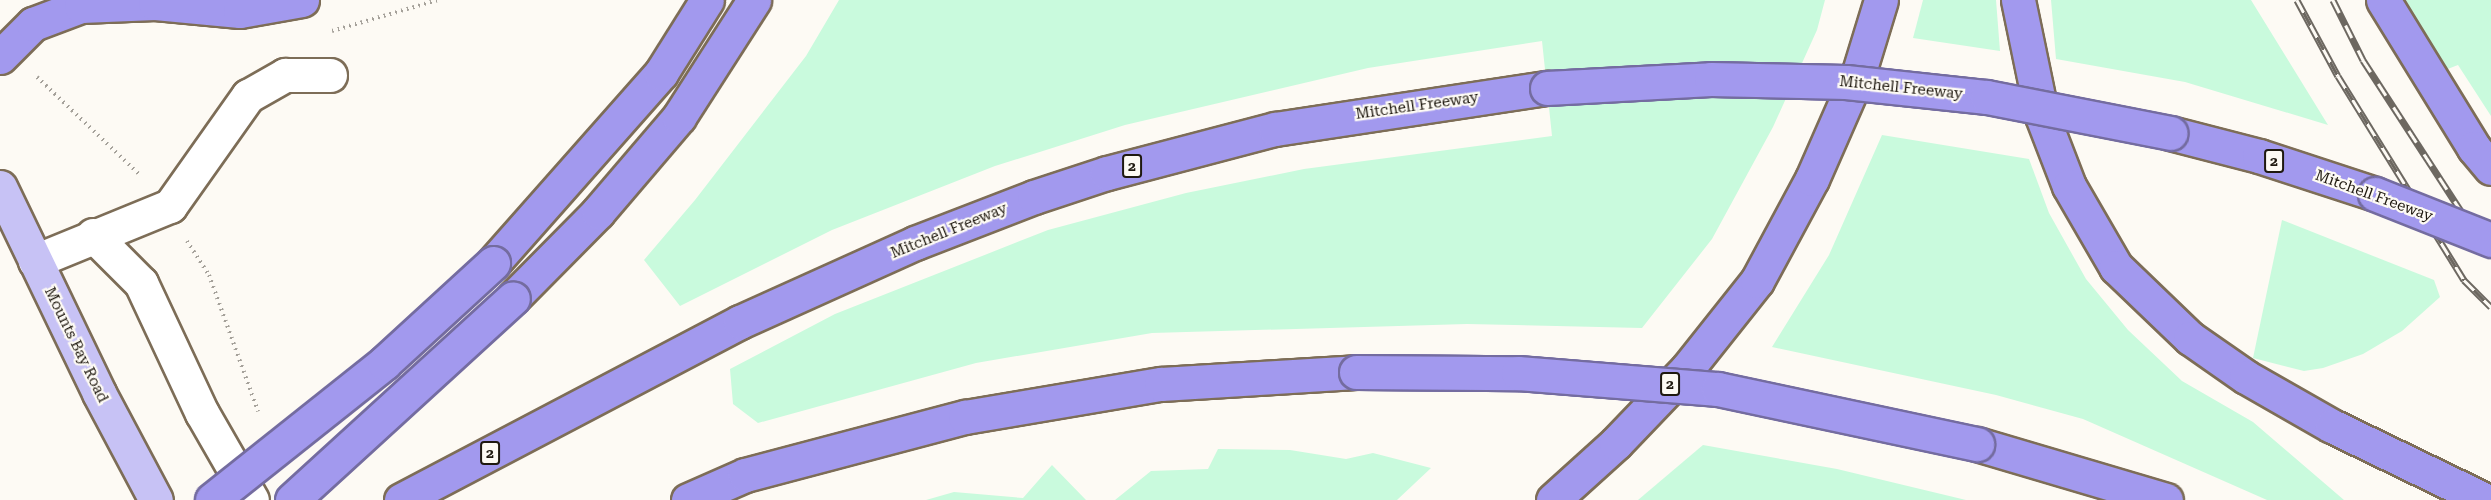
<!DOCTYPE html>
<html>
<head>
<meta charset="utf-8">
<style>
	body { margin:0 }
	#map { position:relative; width:2491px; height:500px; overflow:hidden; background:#fdfaf4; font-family:"Roboto Serif",serif }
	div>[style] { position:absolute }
	.green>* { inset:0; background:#c9fadd }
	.path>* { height:4px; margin-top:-2px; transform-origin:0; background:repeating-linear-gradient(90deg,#a5a19a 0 1.5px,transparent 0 6px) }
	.roads { filter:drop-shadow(2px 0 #7d6d57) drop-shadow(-2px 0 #7d6d57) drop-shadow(0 2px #7d6d57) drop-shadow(0 -2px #7d6d57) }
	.minor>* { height:33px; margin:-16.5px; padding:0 16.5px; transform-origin:16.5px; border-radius:16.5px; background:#fff }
	.major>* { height:33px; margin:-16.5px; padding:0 16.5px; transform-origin:16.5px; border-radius:16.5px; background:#c7c2f5 }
	.highway>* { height:33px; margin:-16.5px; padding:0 16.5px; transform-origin:16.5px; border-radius:16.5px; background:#a299ee }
	.rail>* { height:7px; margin-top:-3.5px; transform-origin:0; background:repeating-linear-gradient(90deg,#fdfaf4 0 14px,#6d6861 0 28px); box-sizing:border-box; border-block:2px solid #6d6861 }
	.bridges { filter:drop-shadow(2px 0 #746ca0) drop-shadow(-2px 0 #746ca0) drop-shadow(0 2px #746ca0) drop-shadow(0 -2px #746ca0) }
	.highway-bridge>* { height:33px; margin:-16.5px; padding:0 16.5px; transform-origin:16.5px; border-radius:16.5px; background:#a299ee }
	span { translate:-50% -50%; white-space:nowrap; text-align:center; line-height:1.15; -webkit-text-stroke:4.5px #fdfaf4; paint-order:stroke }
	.shield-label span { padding:2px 4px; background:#fdfaf4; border:2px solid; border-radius:4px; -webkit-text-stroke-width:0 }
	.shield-label { font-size:14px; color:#1f1910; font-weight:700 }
	.street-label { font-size:15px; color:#1f1910 }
</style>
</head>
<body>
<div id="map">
	<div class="green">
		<div style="clip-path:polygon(839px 0,1825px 0,1817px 30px,1773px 127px,1712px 239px,1642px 328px,1467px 324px,1152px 333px,976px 363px,758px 423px,733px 404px,730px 369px,835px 314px,1048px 230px,1186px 193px,1304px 169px,1552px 136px,1542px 41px,1368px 68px,1125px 125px,995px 166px,832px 230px,680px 306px,644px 260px,695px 200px,806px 56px)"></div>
		<div style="clip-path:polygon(1923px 0,1996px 0,2000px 51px,1913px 38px)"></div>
		<div style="clip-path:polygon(2051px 0,2251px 0,2328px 125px,2185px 82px,2056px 59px)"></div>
		<div style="clip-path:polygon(2396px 0,2491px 0,2491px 116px,2458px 65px,2440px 72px)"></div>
		<div style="clip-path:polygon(1882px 135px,2029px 159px,2049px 213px,2086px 279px,2128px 330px,2182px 381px,2253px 422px,2344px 500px,2267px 500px,2083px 419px,1996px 395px,1772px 347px,1829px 255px)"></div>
		<div style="clip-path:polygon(2282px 220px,2434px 280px,2440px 297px,2402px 331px,2363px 354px,2323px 368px,2304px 371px,2253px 358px)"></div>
		<div style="clip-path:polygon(1703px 445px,1837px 469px,1966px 500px,1638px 500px)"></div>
		<div style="clip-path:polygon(1218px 449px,1290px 450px,1346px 459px,1373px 453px,1431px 468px,1397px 500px,1115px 500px,1151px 471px,1208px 469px)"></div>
		<div style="clip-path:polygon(1052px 465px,1086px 500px,926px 500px,954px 492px,1023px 498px)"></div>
	</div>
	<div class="path">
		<div style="left:332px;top:31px;width:110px;rotate:-16.3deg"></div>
		<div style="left:37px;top:77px;width:142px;rotate:43.6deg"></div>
		<div style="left:187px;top:241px;width:40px;rotate:57.1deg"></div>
		<div style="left:209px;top:275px;width:145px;rotate:70.2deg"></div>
	</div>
	<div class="roads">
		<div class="minor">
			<div style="left:93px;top:235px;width:68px;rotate:45deg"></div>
			<div style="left:141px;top:283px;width:144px;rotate:64.9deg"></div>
			<div style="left:202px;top:413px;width:100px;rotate:60.1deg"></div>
			<div style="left:35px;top:261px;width:146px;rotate:-22.2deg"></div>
			<div style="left:170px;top:206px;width:135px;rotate:-54.7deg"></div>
			<div style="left:248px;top:96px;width:43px;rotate:-29.6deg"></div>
			<div style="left:285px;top:75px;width:45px"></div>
		</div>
		<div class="major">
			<div style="left:0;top:187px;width:229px;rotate:64.3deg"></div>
			<div style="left:99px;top:393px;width:121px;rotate:62deg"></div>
		</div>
		<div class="highway">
			<div style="left:2018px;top:0;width:118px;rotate:78.3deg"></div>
			<div style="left:2042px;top:116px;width:75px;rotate:68.9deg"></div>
			<div style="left:2069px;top:186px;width:94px;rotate:59.9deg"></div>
			<div style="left:2116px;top:267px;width:103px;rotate:43.8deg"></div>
			<div style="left:2190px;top:338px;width:68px;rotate:34.9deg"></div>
			<div style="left:2246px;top:377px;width:99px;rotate:29.7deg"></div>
			<div style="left:2332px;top:426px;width:170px;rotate:25.8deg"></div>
			<div style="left:2383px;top:0;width:174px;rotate:58.4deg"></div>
			<div style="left:2474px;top:148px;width:26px;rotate:50deg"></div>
			<div style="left:0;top:57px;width:47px;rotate:-45deg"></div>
			<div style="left:33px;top:24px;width:51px;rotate:-20.6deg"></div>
			<div style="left:81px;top:6px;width:74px;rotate:-2.3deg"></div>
			<div style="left:155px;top:3px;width:85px;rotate:5.4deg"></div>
			<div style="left:240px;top:11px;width:63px;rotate:-10.1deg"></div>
			<div style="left:2170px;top:133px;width:92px;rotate:14.5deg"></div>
			<div style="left:2259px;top:156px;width:122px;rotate:18.1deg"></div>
			<div style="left:493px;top:263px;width:254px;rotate:-48.5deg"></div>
			<div style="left:661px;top:73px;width:86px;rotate:-57.8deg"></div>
			<div style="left:513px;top:298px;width:121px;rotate:-45.3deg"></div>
			<div style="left:598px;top:212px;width:125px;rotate:-49.5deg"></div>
			<div style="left:679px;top:117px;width:139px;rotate:-57.3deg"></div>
			<div style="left:1977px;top:444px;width:197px;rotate:16.5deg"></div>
			<div style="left:401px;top:500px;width:383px;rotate:-27.7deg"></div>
			<div style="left:740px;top:322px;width:192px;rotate:-24.3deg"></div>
			<div style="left:915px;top:243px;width:128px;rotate:-21.1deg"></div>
			<div style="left:1034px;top:197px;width:77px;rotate:-18.2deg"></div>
			<div style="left:1107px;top:173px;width:174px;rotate:-14.7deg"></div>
			<div style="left:1275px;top:129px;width:275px;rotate:-8.6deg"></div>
			<div style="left:688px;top:500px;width:62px;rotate:-23.7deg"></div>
			<div style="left:745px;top:475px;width:228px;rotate:-14.8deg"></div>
			<div style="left:965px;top:417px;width:199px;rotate:-9.6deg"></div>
			<div style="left:1161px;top:384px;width:195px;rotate:-3.5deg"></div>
			<div style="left:1553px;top:500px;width:85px;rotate:-42.1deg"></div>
			<div style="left:1616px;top:443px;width:103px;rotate:-46.2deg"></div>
			<div style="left:1687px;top:369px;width:112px;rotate:-51.5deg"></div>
			<div style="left:1757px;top:281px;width:116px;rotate:-61.7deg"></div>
			<div style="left:1812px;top:179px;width:117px;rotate:-66.3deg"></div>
			<div style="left:1859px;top:72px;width:75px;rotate:-73deg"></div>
		</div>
	</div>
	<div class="rail">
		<div style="left:2297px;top:0;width:86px;rotate:61.7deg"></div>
		<div style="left:2338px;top:76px;width:240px;rotate:58.3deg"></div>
		<div style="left:2464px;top:280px;width:38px;rotate:45deg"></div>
		<div style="left:2333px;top:0;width:67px;rotate:63.4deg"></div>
		<div style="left:2363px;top:60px;width:235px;rotate:57deg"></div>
	</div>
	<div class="bridges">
		<div class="highway-bridge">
			<div style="left:1547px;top:88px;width:164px;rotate:-3.1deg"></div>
			<div style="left:1711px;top:79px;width:135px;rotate:1.3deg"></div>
			<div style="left:1846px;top:82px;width:142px;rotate:6.1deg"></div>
			<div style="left:1987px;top:97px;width:187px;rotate:11.1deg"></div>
			<div style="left:2375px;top:194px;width:125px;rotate:21.6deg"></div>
			<div style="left:1356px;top:372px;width:162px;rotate:0.4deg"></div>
			<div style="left:1518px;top:373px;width:201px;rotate:4.6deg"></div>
			<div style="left:1718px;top:389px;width:265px;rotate:12deg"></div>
			<div style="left:212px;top:500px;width:220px;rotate:-38.5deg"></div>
			<div style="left:384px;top:363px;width:148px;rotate:-42.5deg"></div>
			<div style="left:292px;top:500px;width:299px;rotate:-42.4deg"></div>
		</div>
	</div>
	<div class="shield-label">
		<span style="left:2274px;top:161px">2</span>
		<span style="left:1132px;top:166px">2</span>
		<span style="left:1670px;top:384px">2</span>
		<span style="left:490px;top:453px">2</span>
	</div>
	<div class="street-label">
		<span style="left:1901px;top:88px;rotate:6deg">Mitchell Freeway</span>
		<span style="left:1417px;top:106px;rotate:-8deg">Mitchell Freeway</span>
		<span style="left:2374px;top:196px;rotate:20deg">Mitchell Freeway</span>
		<span style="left:949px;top:231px;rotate:-22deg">Mitchell Freeway</span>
		<span style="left:76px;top:345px;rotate:64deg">Mounts Bay Road</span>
	</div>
</div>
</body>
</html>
